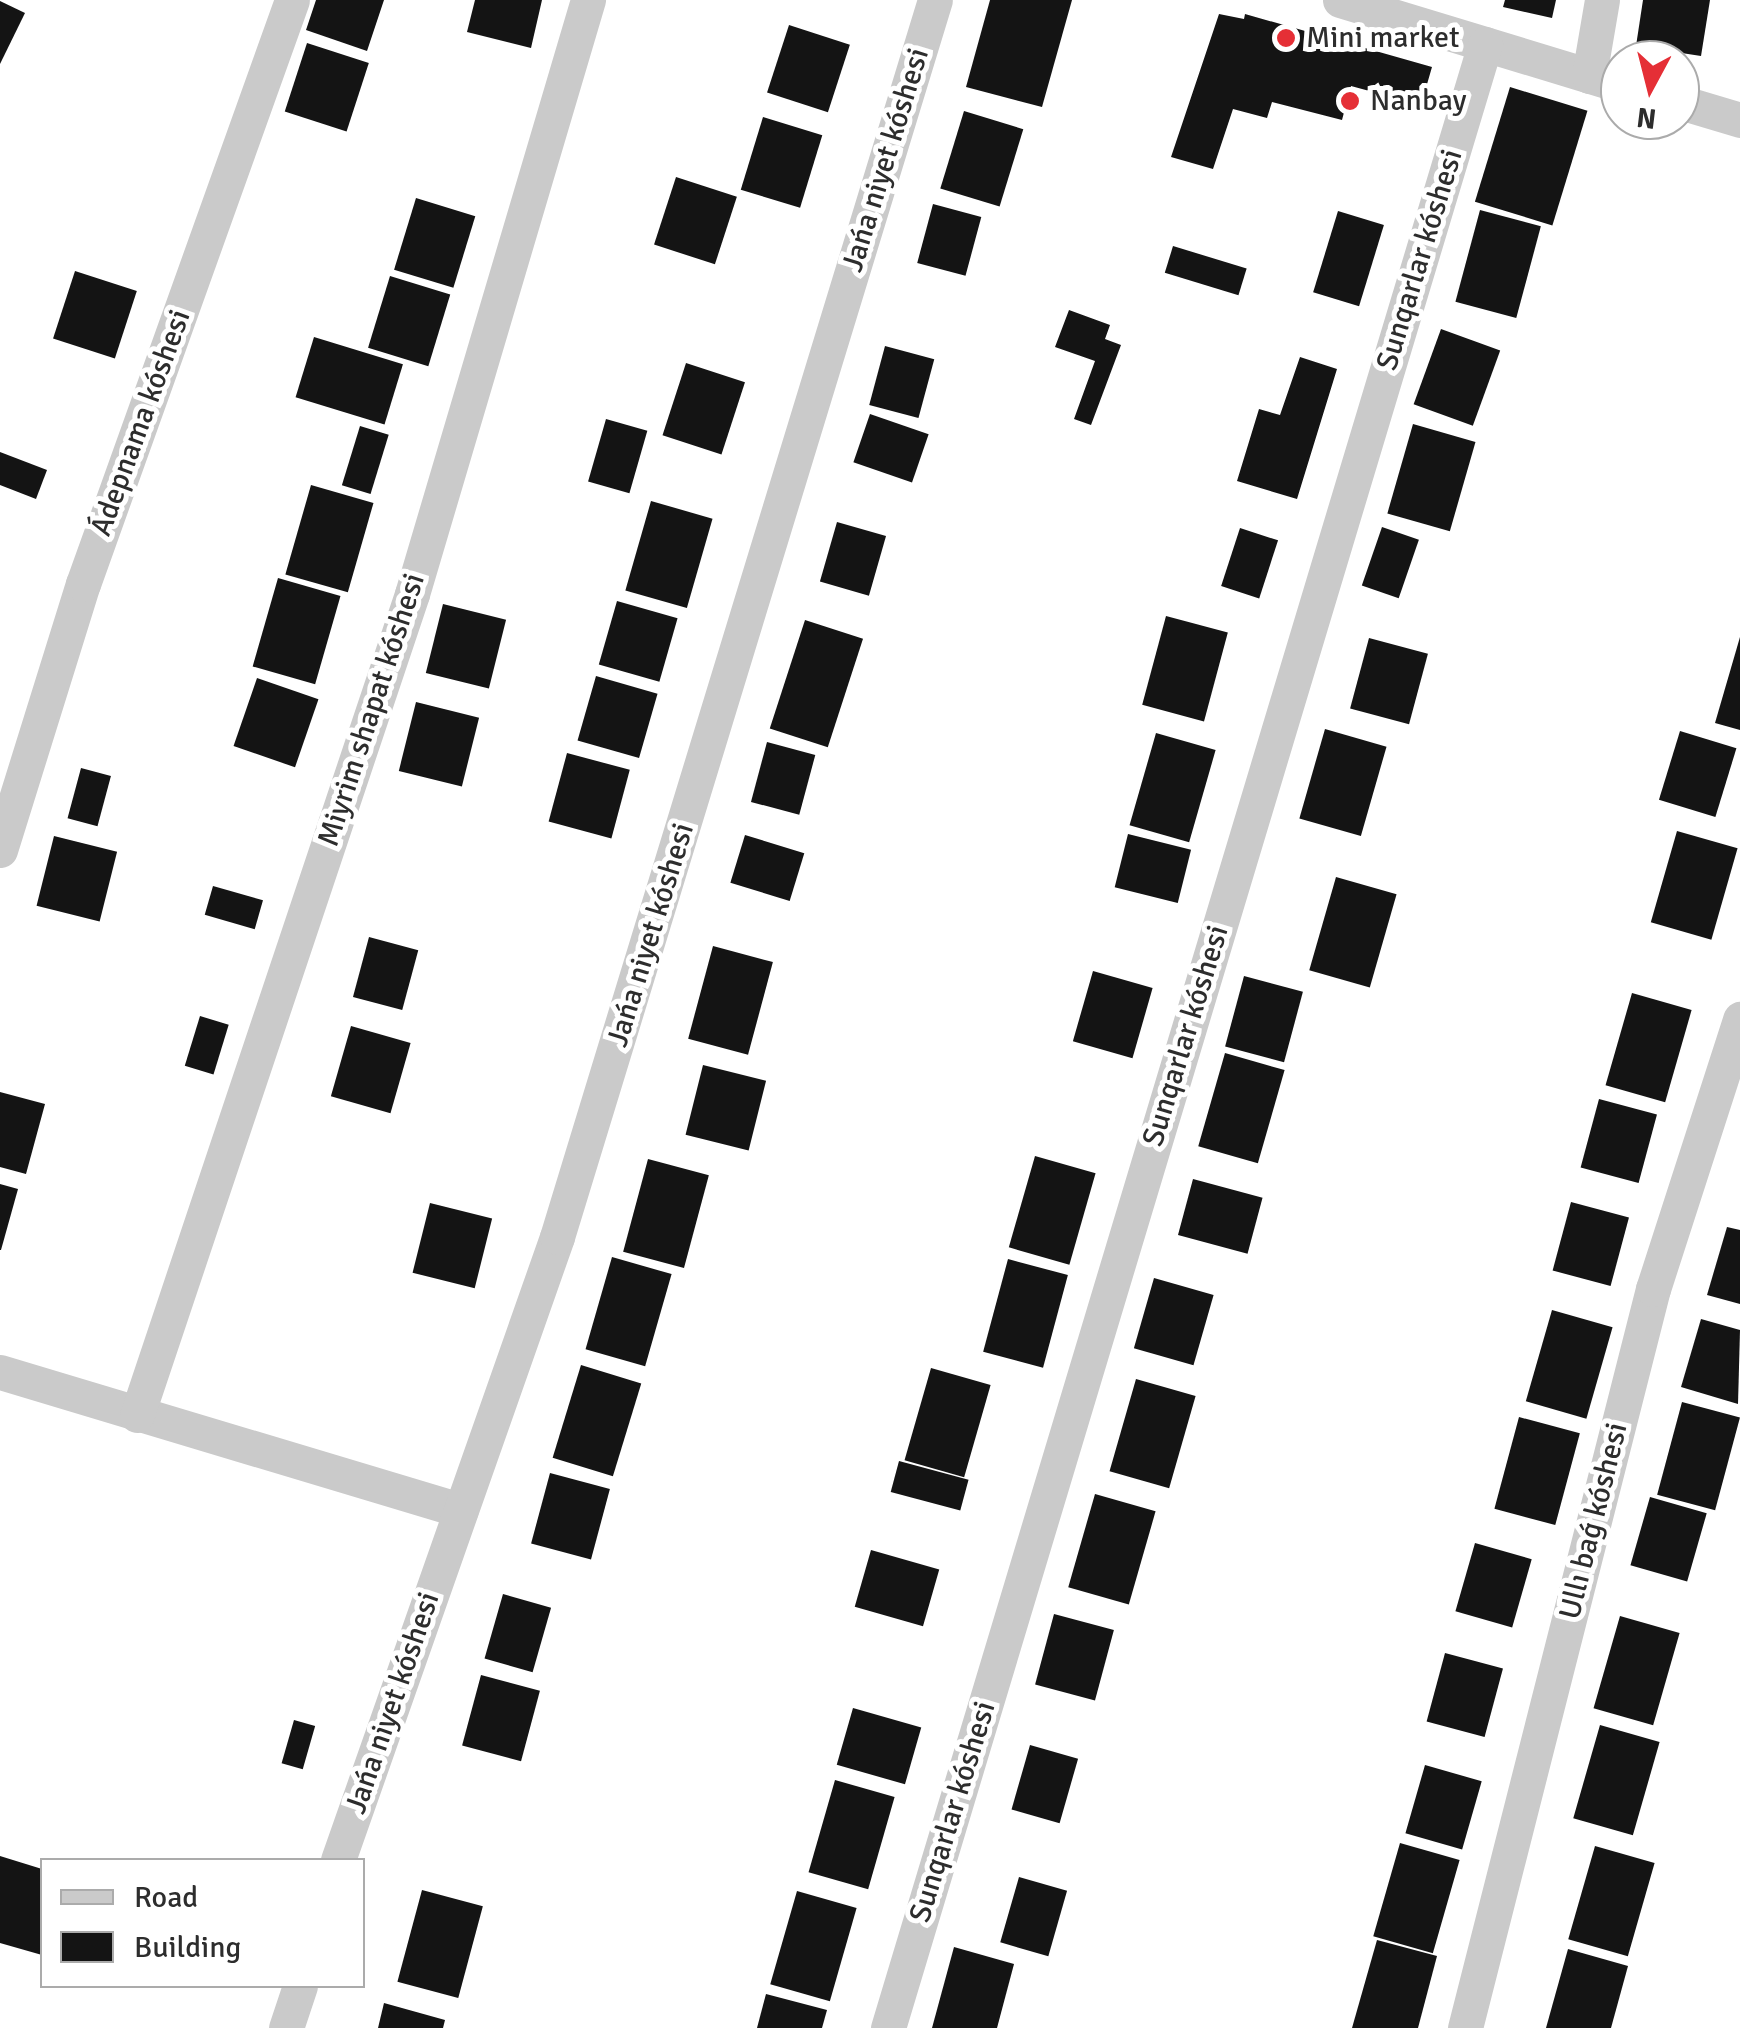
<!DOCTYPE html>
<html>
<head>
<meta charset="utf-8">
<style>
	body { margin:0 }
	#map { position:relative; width:1740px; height:2028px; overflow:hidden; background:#fff; font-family:Signika,sans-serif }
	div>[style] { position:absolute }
	.building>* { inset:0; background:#141414; transform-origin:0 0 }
	.minor>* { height:35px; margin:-17.5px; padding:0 17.5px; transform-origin:17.5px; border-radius:17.5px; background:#cacaca }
	.dots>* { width:28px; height:28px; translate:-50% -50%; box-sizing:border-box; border:5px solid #fff; border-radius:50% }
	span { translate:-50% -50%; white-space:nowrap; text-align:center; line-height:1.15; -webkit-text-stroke:10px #fff; paint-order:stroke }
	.poi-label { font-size:30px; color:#2d2d2d }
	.left { translate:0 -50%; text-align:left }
	.street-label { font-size:30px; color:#2d2d2d }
	.legend { position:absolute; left:40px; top:1858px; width:325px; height:130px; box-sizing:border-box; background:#fff; border:2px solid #ababab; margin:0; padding:12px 18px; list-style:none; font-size:30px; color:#2d2d2d }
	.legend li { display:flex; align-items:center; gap:20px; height:50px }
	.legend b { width:50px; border:2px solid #ababab }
	.north { position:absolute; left:1600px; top:40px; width:100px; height:100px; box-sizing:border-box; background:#fff; border:2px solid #ababab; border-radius:50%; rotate:187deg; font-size:28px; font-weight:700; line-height:40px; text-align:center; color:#2d2d2d }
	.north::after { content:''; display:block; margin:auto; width:35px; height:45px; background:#e52f36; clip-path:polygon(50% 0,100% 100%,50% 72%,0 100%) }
</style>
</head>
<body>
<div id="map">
	<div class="building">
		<div style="clip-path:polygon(316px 0,384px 0,367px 51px,306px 30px)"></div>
		<div style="clip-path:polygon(475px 0,542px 0,531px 48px,467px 32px)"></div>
		<div style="clip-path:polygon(990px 0,1072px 0,1042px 107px,966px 87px)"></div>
		<div style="clip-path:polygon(1505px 0,1556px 0,1552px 18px,1503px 7px)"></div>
		<div style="clip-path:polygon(1643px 0,1710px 0,1701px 56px,1636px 46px)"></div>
		<div style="clip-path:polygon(0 1px,25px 13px,0 64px)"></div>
		<div style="clip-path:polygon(1219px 14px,1244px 19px,1245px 14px,1432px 67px,1421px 105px,1351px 86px,1342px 120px,1272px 102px,1267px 118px,1233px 109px,1213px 169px,1171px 157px)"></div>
		<div style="left:789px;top:25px;width:64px;height:71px;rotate:18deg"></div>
		<div style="left:307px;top:43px;width:65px;height:72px;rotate:18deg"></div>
		<div style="left:1510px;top:87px;width:81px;height:120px;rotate:17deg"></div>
		<div style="left:964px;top:111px;width:62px;height:81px;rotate:17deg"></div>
		<div style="left:763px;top:117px;width:62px;height:76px;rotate:17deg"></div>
		<div style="left:676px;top:177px;width:64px;height:71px;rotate:18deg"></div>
		<div style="left:416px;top:198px;width:62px;height:75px;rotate:17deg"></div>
		<div style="left:933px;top:204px;width:50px;height:61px;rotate:15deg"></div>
		<div style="left:1480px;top:210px;width:63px;height:95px;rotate:15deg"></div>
		<div style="left:1338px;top:211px;width:48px;height:85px;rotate:17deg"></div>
		<div style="left:1173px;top:246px;width:77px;height:28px;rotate:17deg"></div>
		<div style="left:75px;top:271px;width:65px;height:71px;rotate:18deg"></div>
		<div style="left:390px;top:276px;width:63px;height:75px;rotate:17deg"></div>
		<div style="clip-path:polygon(1069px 310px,1110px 325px,1105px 339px,1121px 345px,1091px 425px,1074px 419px,1095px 361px,1055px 347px)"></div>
		<div style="left:1441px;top:329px;width:63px;height:80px;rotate:20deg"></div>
		<div style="left:314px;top:337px;width:93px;height:63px;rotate:17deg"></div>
		<div style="left:885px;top:346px;width:51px;height:61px;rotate:15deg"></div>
		<div style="clip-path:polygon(1300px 357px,1337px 369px,1297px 499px,1237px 481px,1259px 409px,1280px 415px)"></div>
		<div style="left:686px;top:363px;width:62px;height:76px;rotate:18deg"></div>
		<div style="left:870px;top:414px;width:62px;height:51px;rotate:19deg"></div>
		<div style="left:606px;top:419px;width:43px;height:65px;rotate:16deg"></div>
		<div style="left:1413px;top:424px;width:65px;height:93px;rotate:16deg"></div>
		<div style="left:360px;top:426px;width:30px;height:62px;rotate:17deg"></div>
		<div style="clip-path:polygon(0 452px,47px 470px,36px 499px,0 485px)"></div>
		<div style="left:311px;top:485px;width:65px;height:93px;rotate:16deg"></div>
		<div style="left:651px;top:501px;width:64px;height:93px;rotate:16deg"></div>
		<div style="left:837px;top:522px;width:51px;height:62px;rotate:16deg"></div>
		<div style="left:1382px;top:527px;width:39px;height:62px;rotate:19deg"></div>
		<div style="left:1240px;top:528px;width:40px;height:61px;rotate:18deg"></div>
		<div style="left:278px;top:578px;width:65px;height:92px;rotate:16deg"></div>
		<div style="left:617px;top:601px;width:63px;height:66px;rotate:16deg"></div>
		<div style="left:443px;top:604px;width:65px;height:71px;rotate:14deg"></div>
		<div style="left:1166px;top:616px;width:64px;height:92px;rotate:15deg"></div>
		<div style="left:805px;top:620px;width:61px;height:114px;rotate:18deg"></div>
		<div style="clip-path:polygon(1740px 637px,1740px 730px,1715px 723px)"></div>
		<div style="left:1369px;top:638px;width:61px;height:73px;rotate:15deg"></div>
		<div style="left:596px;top:676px;width:64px;height:67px;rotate:16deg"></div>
		<div style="left:257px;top:678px;width:65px;height:72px;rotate:19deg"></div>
		<div style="left:416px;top:702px;width:65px;height:71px;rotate:14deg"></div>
		<div style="left:1325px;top:729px;width:64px;height:93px;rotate:16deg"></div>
		<div style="left:1680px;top:731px;width:59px;height:72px;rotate:17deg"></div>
		<div style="left:1156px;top:733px;width:62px;height:96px;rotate:16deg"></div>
		<div style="left:767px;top:742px;width:50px;height:62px;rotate:15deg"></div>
		<div style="left:567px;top:753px;width:65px;height:71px;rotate:15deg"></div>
		<div style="left:81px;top:768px;width:31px;height:52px;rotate:15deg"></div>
		<div style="left:1677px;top:831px;width:63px;height:95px;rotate:16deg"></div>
		<div style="left:1128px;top:834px;width:65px;height:55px;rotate:14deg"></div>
		<div style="left:745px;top:835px;width:62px;height:50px;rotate:17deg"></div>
		<div style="left:54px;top:836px;width:65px;height:72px;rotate:14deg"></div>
		<div style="left:1336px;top:877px;width:63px;height:97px;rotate:16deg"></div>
		<div style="left:213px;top:886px;width:52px;height:30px;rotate:16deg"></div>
		<div style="left:369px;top:937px;width:51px;height:62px;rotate:15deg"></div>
		<div style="left:713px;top:946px;width:62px;height:96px;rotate:15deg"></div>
		<div style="left:1093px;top:971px;width:62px;height:73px;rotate:16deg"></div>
		<div style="left:1244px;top:976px;width:61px;height:73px;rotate:15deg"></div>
		<div style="left:1632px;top:993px;width:62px;height:96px;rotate:16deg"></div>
		<div style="left:200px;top:1016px;width:30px;height:52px;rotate:17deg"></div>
		<div style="left:351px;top:1026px;width:62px;height:73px;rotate:16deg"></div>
		<div style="left:1225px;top:1053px;width:62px;height:97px;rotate:16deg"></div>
		<div style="left:703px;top:1065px;width:65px;height:72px;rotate:14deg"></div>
		<div style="clip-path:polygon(0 1092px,45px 1104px,26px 1174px,0 1167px)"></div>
		<div style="left:1599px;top:1099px;width:60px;height:71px;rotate:15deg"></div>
		<div style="left:1035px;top:1156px;width:63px;height:95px;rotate:16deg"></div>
		<div style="left:648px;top:1159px;width:63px;height:96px;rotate:15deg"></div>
		<div style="left:1193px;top:1179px;width:72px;height:58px;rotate:15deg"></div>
		<div style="clip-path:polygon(0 1184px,18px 1189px,1px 1250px,0 1250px)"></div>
		<div style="left:1571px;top:1202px;width:60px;height:71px;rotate:15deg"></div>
		<div style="left:430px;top:1203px;width:64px;height:72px;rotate:14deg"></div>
		<div style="clip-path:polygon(1727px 1227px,1740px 1230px,1740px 1304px,1707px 1295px)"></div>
		<div style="left:612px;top:1257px;width:62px;height:96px;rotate:16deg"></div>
		<div style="left:1008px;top:1259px;width:62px;height:96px;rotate:15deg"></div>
		<div style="left:1154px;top:1278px;width:62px;height:73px;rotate:16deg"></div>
		<div style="left:1552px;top:1310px;width:63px;height:95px;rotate:16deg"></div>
		<div style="clip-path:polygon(1701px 1319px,1740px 1330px,1738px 1404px,1681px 1387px)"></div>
		<div style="left:581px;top:1365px;width:63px;height:97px;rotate:17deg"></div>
		<div style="left:931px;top:1368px;width:62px;height:96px;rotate:16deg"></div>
		<div style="left:1136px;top:1379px;width:62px;height:96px;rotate:16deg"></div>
		<div style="left:1682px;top:1402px;width:60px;height:96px;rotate:15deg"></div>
		<div style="left:1519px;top:1417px;width:63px;height:95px;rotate:15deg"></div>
		<div style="left:899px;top:1461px;width:72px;height:32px;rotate:15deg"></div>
		<div style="left:550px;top:1473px;width:62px;height:73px;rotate:15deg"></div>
		<div style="left:1095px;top:1494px;width:63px;height:97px;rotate:16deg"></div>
		<div style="left:1650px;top:1497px;width:59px;height:71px;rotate:16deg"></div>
		<div style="left:1475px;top:1543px;width:59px;height:71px;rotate:16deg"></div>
		<div style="left:871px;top:1550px;width:71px;height:59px;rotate:16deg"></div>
		<div style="left:503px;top:1594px;width:50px;height:67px;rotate:16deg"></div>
		<div style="left:1054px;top:1614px;width:62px;height:73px;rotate:15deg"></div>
		<div style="left:1620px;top:1616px;width:62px;height:96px;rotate:16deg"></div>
		<div style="left:1445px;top:1653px;width:60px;height:71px;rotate:15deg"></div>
		<div style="left:481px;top:1675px;width:61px;height:73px;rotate:15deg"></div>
		<div style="left:853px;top:1708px;width:71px;height:59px;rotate:16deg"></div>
		<div style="left:294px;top:1720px;width:22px;height:45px;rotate:16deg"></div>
		<div style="left:1600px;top:1725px;width:62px;height:97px;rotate:16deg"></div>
		<div style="left:1030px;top:1745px;width:50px;height:67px;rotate:16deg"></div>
		<div style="left:1425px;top:1765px;width:59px;height:71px;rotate:16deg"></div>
		<div style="left:835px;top:1780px;width:62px;height:96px;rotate:16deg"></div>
		<div style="left:1400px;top:1843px;width:62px;height:97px;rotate:16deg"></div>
		<div style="left:1595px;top:1846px;width:62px;height:97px;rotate:16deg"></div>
		<div style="clip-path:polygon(0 1856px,42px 1869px,42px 1955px,0 1943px)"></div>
		<div style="left:1019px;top:1877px;width:50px;height:68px;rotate:16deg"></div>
		<div style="left:422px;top:1890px;width:63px;height:95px;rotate:15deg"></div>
		<div style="left:797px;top:1891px;width:62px;height:97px;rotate:16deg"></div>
		<div style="clip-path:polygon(1377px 1940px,1437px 1956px,1418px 2028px,1352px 2028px)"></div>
		<div style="clip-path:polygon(954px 1947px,1014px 1964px,997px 2028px,932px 2028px)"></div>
		<div style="clip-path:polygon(1568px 1949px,1628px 1966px,1611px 2028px,1546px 2028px)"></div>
		<div style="clip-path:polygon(766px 1994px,827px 2010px,822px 2028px,757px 2028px)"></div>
		<div style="clip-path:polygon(384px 2003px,445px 2020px,443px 2028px,378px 2028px)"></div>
	</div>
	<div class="minor">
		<div style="left:1340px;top:0;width:293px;rotate:16.9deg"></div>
		<div style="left:1589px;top:76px;width:77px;rotate:-80.3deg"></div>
		<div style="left:1680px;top:102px;width:63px;rotate:16.7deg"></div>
		<div style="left:0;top:850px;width:279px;rotate:-72.7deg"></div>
		<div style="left:83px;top:584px;width:620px;rotate:-70.31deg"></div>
		<div style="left:0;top:1372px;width:481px;rotate:16.7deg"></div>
		<div style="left:137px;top:1415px;width:866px;rotate:-71.48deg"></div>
		<div style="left:412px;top:594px;width:620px;rotate:-73.5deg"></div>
		<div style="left:338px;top:1860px;width:660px;rotate:-70.63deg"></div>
		<div style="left:557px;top:1237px;width:1293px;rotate:-73.01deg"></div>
		<div style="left:286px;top:2028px;width:44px;rotate:-71.6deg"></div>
		<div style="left:888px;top:2028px;width:2072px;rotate:-73.25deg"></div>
		<div style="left:1465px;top:2028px;width:763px;rotate:-75.73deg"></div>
		<div style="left:1653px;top:1289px;width:284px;rotate:-72.1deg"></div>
	</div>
	<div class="dots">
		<div style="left:1286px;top:38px;background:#e52f36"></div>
		<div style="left:1350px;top:101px;background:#e52f36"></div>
	</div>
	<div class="poi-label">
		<span class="left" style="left:1306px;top:38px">Mini market</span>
		<span class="left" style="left:1370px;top:101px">Nanbay</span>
	</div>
	<div class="street-label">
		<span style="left:886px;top:160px;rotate:-73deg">Jańa niyet kóshesi</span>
		<span style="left:1420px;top:260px;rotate:-73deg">Sunqarlar kóshesi</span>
		<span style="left:141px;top:423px;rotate:-70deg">Ádepnama kóshesi</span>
		<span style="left:372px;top:710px;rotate:-72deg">Miyrim shapat kóshesi</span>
		<span style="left:651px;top:935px;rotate:-73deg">Jańa niyet kóshesi</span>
		<span style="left:1186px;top:1036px;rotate:-73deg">Sunqarlar kóshesi</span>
		<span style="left:1594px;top:1521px;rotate:-76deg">Ullı baǵ kóshesi</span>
		<span style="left:393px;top:1703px;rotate:-71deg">Jańa niyet kóshesi</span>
		<span style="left:953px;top:1812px;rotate:-73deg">Sunqarlar kóshesi</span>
	</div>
	<ul class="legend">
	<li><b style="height:12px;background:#cacaca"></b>Road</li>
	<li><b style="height:28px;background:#141414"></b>Building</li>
	</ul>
	<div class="north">N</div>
</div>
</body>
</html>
